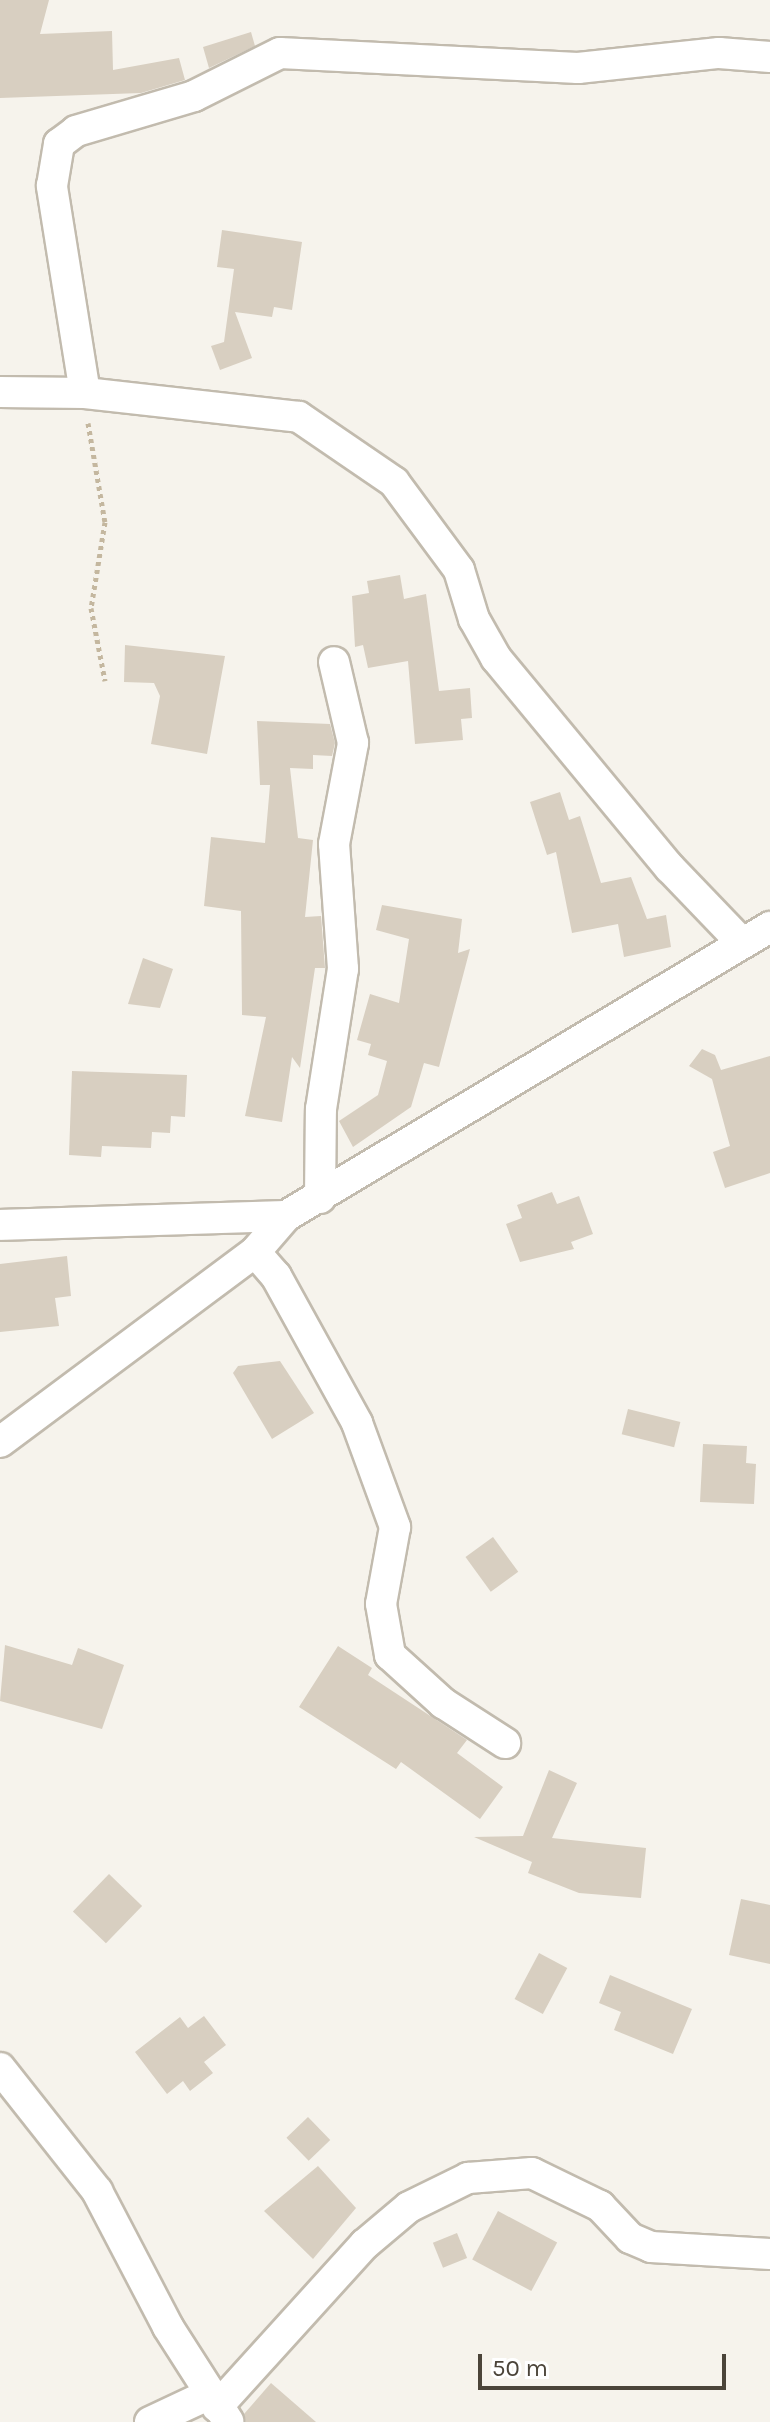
<!DOCTYPE html>
<html>
<head>
<meta charset="utf-8">
<style>
	body { margin:0 }
	#map { position:relative; width:770px; height:2422px; overflow:hidden; background:#f6f3ec; font-family:Karla,sans-serif }
	div>[style] { position:absolute }
	.building>* { inset:0; background:#d8cfc1; transform-origin:0 0 }
	.path>* { height:5px; margin-top:-2.5px; transform-origin:0; background:repeating-linear-gradient(90deg,#c4b79f 0 4px,transparent 0 8px) }
	.roads { filter:drop-shadow(2px 0 #c2bbae) drop-shadow(-2px 0 #c2bbae) drop-shadow(0 2px #c2bbae) drop-shadow(0 -2px #c2bbae) }
	.street>* { height:30px; margin:-15px; padding:0 15px; transform-origin:15px; border-radius:15px; background:#fff }
	span { translate:-50% -50%; white-space:nowrap; text-align:center; line-height:1.15; -webkit-text-stroke:6px #fff; paint-order:stroke }
	.scale { position:absolute; left:478px; top:2354px; width:248px; height:36px; box-sizing:border-box; border:4px solid #4b4439; border-top:0; padding-left:10px; font-size:24px; line-height:28px; white-space:nowrap; color:#4b4439; -webkit-text-stroke:6px #fff; paint-order:stroke }
</style>
</head>
<body>
<div id="map">
	<div class="building">
		<div style="clip-path:polygon(0 0,49px 0,40px 34px,112px 31px,113px 70px,179px 58px,185px 80px,141px 93px,0 98px)"></div>
		<div style="clip-path:polygon(251px 32px,255px 46px,209px 68px,203px 47px)"></div>
		<div style="clip-path:polygon(222px 230px,302px 242px,292px 310px,274px 307px,272px 317px,235px 312px,252px 358px,220px 370px,211px 346px,224px 342px,234px 269px,217px 267px)"></div>
		<div style="clip-path:polygon(400px 575px,404px 599px,426px 594px,439px 691px,470px 688px,472px 718px,461px 719px,463px 740px,415px 744px,408px 661px,368px 668px,363px 645px,355px 647px,352px 596px,369px 593px,367px 581px)"></div>
		<div style="clip-path:polygon(125px 645px,225px 656px,207px 754px,151px 744px,160px 696px,154px 683px,124px 682px)"></div>
		<div style="clip-path:polygon(257px 721px,330px 724px,335px 743px,332px 756px,313px 755px,313px 769px,290px 768px,298px 838px,313px 840px,305px 917px,321px 916px,325px 968px,315px 968px,300px 1068px,292px 1057px,282px 1122px,245px 1116px,266px 1017px,242px 1015px,241px 911px,204px 906px,211px 837px,265px 843px,270px 785px,260px 785px)"></div>
		<div style="clip-path:polygon(560px 792px,569px 820px,580px 816px,601px 883px,631px 877px,647px 919px,666px 915px,671px 947px,624px 957px,618px 924px,572px 933px,556px 852px,547px 855px,530px 802px)"></div>
		<div style="clip-path:polygon(382px 905px,462px 919px,458px 953px,470px 949px,439px 1067px,424px 1063px,411px 1107px,353px 1147px,339px 1121px,378px 1095px,387px 1061px,368px 1055px,371px 1044px,357px 1040px,370px 994px,399px 1003px,409px 939px,376px 930px)"></div>
		<div style="clip-path:polygon(143px 958px,173px 969px,160px 1008px,128px 1004px)"></div>
		<div style="clip-path:polygon(702px 1049px,715px 1055px,721px 1070px,770px 1056px,770px 1173px,725px 1188px,713px 1152px,730px 1146px,712px 1079px,689px 1066px)"></div>
		<div style="clip-path:polygon(72px 1071px,187px 1075px,185px 1117px,171px 1116px,170px 1133px,152px 1132px,151px 1148px,102px 1146px,101px 1157px,69px 1155px)"></div>
		<div style="clip-path:polygon(552px 1192px,557px 1204px,579px 1196px,593px 1234px,571px 1242px,574px 1249px,520px 1262px,506px 1224px,522px 1218px,517px 1205px)"></div>
		<div style="clip-path:polygon(67px 1256px,71px 1296px,55px 1298px,59px 1326px,0 1332px,0 1264px)"></div>
		<div style="clip-path:polygon(280px 1361px,314px 1413px,272px 1439px,233px 1373px,238px 1366px)"></div>
		<div style="left:628px;top:1409px;width:54px;height:26px;rotate:14deg"></div>
		<div style="clip-path:polygon(703px 1444px,747px 1446px,746px 1463px,756px 1464px,754px 1504px,700px 1502px)"></div>
		<div style="left:493px;top:1537px;width:43px;height:34px;rotate:54deg"></div>
		<div style="clip-path:polygon(5px 1645px,72px 1665px,78px 1648px,124px 1665px,102px 1729px,0 1701px)"></div>
		<div style="clip-path:polygon(338px 1646px,372px 1668px,368px 1675px,467px 1740px,457px 1753px,503px 1787px,480px 1819px,401px 1762px,396px 1769px,299px 1707px)"></div>
		<div style="clip-path:polygon(549px 1770px,577px 1783px,552px 1838px,646px 1848px,641px 1898px,579px 1893px,528px 1873px,532px 1862px,474px 1837px,523px 1836px)"></div>
		<div style="left:109px;top:1874px;width:46px;height:52px;rotate:44deg"></div>
		<div style="clip-path:polygon(741px 1899px,770px 1905px,770px 1964px,729px 1955px)"></div>
		<div style="left:539px;top:1953px;width:32px;height:52px;rotate:28deg"></div>
		<div style="clip-path:polygon(610px 1975px,692px 2009px,673px 2054px,614px 2030px,621px 2012px,599px 2003px)"></div>
		<div style="clip-path:polygon(204px 2016px,226px 2045px,204px 2062px,213px 2073px,190px 2091px,183px 2081px,167px 2094px,135px 2052px,180px 2017px,188px 2028px)"></div>
		<div style="left:308px;top:2117px;width:32px;height:30px;rotate:46deg"></div>
		<div style="clip-path:polygon(318px 2166px,356px 2208px,313px 2259px,264px 2211px)"></div>
		<div style="left:498px;top:2211px;width:67px;height:55px;rotate:28deg"></div>
		<div style="left:457px;top:2233px;width:27px;height:26px;rotate:68deg"></div>
		<div style="clip-path:polygon(271px 2383px,316px 2422px,246px 2422px,244px 2414px)"></div>
	</div>
	<div class="path">
		<div style="left:88px;top:423px;width:100px;rotate:80.3deg"></div>
		<div style="left:105px;top:522px;width:87px;rotate:99.2deg"></div>
		<div style="left:91px;top:608px;width:74px;rotate:79.1deg"></div>
	</div>
	<div class="roads">
		<div class="street">
			<div style="left:0;top:392px;width:85px;rotate:0.7deg"></div>
			<div style="left:85px;top:393px;width:215px;rotate:6.4deg"></div>
			<div style="left:299px;top:417px;width:115px;rotate:34.4deg"></div>
			<div style="left:394px;top:482px;width:109px;rotate:53.5deg"></div>
			<div style="left:459px;top:570px;width:51px;rotate:73deg"></div>
			<div style="left:474px;top:619px;width:45px;rotate:60.6deg"></div>
			<div style="left:496px;top:658px;width:273px;rotate:50.4deg"></div>
			<div style="left:670px;top:868px;width:101px;rotate:46.2deg"></div>
			<div style="left:85px;top:393px;width:210px;rotate:-99.1deg"></div>
			<div style="left:52px;top:186px;width:43px;rotate:-80.5deg"></div>
			<div style="left:59px;top:144px;width:21px;rotate:-37deg"></div>
			<div style="left:76px;top:131px;width:123px;rotate:-16.5deg"></div>
			<div style="left:194px;top:96px;width:96px;rotate:-26.6deg"></div>
			<div style="left:280px;top:53px;width:298px;rotate:2.9deg"></div>
			<div style="left:578px;top:68px;width:142px;rotate:-6.1deg"></div>
			<div style="left:719px;top:53px;width:51px;rotate:4.5deg"></div>
			<div style="left:320px;top:1198px;width:89px;rotate:-89.4deg"></div>
			<div style="left:321px;top:1109px;width:142px;rotate:-81.1deg"></div>
			<div style="left:343px;top:969px;width:125px;rotate:-94.1deg"></div>
			<div style="left:334px;top:844px;width:103px;rotate:-79.3deg"></div>
			<div style="left:353px;top:743px;width:83px;rotate:-103.2deg"></div>
			<div style="left:0;top:1225px;width:286px;rotate:-1.8deg"></div>
			<div style="left:255px;top:1252px;width:32px;rotate:49deg"></div>
			<div style="left:276px;top:1276px;width:168px;rotate:61.1deg"></div>
			<div style="left:357px;top:1423px;width:111px;rotate:69.9deg"></div>
			<div style="left:395px;top:1527px;width:78px;rotate:100.3deg"></div>
			<div style="left:381px;top:1604px;width:52px;rotate:80deg"></div>
			<div style="left:390px;top:1655px;width:72px;rotate:42.2deg"></div>
			<div style="left:443px;top:1703px;width:74px;rotate:32.8deg"></div>
			<div style="left:0;top:1442px;width:318px;rotate:-36.7deg"></div>
			<div style="left:255px;top:1252px;width:48px;rotate:-49.3deg"></div>
			<div style="left:286px;top:1216px;width:564px;rotate:-30.84deg"></div>
			<div style="left:0;top:2068px;width:157px;rotate:51.7deg"></div>
			<div style="left:97px;top:2191px;width:153px;rotate:62.4deg"></div>
			<div style="left:168px;top:2327px;width:112px;rotate:57.4deg"></div>
			<div style="left:217px;top:2407px;width:220px;rotate:-47.8deg"></div>
			<div style="left:365px;top:2244px;width:57px;rotate:-40.1deg"></div>
			<div style="left:409px;top:2207px;width:66px;rotate:-26.2deg"></div>
			<div style="left:468px;top:2178px;width:64px;rotate:-4.5deg"></div>
			<div style="left:532px;top:2173px;width:76px;rotate:25.9deg"></div>
			<div style="left:600px;top:2206px;width:44px;rotate:46.8deg"></div>
			<div style="left:630px;top:2238px;width:23px;rotate:23deg"></div>
			<div style="left:651px;top:2247px;width:119px;rotate:3.4deg"></div>
			<div style="left:150px;top:2422px;width:64px;rotate:-25deg"></div>
		</div>
	</div>
	<div class="scale">50 m</div>
</div>
</body>
</html>
